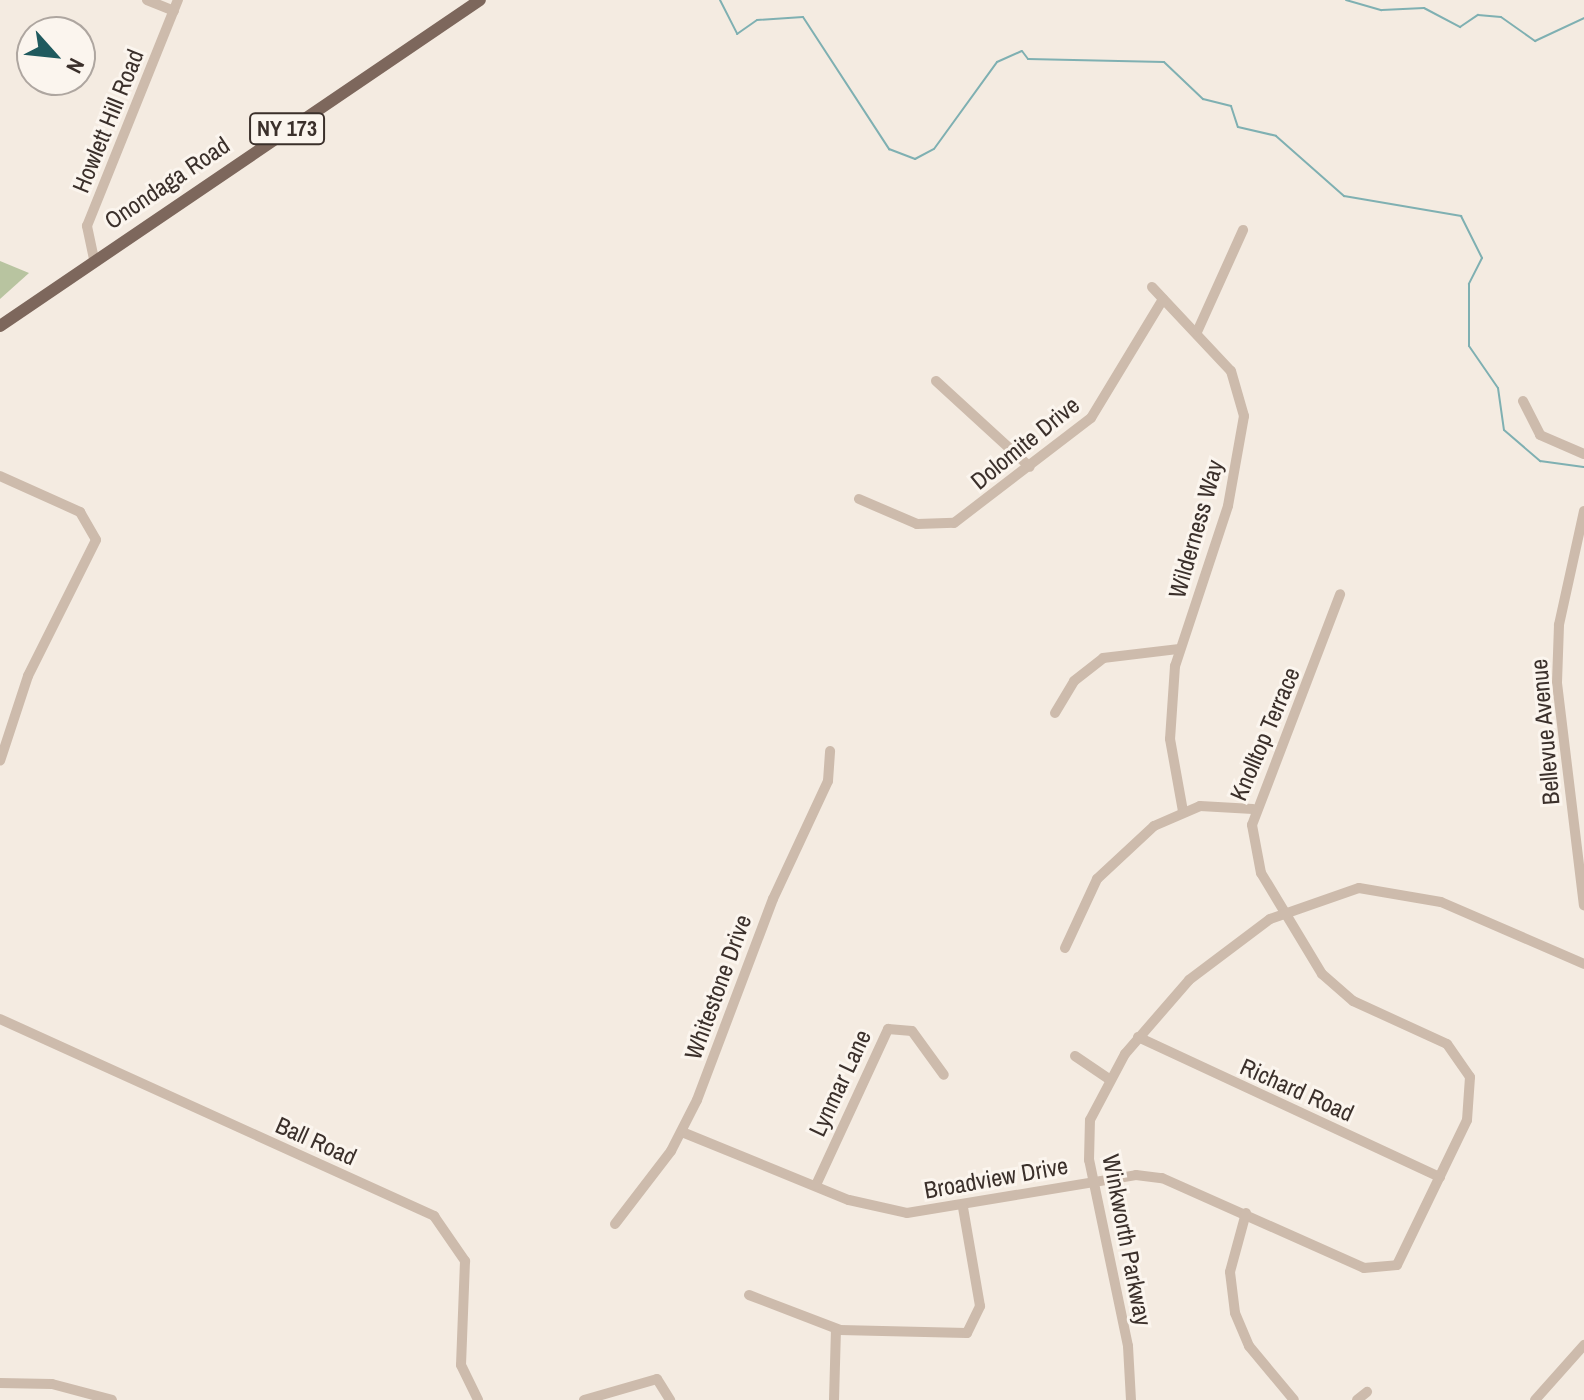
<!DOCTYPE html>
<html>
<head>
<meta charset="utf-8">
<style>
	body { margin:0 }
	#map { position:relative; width:1584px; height:1400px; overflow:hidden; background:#f4ebe1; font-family:"Archivo Narrow",sans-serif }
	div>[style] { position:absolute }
	.green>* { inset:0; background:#b8c4a0 }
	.stream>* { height:2px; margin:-1px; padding:0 1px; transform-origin:1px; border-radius:1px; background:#7fb0b2 }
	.minor>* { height:10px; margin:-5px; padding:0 5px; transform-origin:5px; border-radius:5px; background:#cdbbac }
	.major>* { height:12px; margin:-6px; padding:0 6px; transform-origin:6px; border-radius:6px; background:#7d675c }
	span { translate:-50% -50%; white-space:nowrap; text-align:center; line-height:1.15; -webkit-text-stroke:6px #fbf5ee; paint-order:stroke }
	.shield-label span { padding:2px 6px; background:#fbf5ee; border:2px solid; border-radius:6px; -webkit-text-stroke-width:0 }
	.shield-label { font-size:22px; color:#3b302b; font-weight:700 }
	.street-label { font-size:24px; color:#3b302b }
	.north { position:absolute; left:16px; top:16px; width:80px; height:80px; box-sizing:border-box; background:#fbf5ee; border:2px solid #aea6a0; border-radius:50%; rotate:117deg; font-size:22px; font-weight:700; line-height:32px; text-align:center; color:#3b302b }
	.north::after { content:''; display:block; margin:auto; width:28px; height:36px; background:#1f5a5e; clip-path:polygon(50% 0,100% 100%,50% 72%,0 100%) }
</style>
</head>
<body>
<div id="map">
	<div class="green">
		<div style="clip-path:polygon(0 261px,29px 273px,0 299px)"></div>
	</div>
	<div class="stream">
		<div style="left:720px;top:0;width:38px;rotate:63deg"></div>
		<div style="left:737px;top:34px;width:24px;rotate:-35deg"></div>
		<div style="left:757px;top:20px;width:46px;rotate:-3.7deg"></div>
		<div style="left:803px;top:17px;width:158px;rotate:56.9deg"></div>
		<div style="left:889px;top:149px;width:28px;rotate:21deg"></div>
		<div style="left:915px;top:159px;width:21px;rotate:-28deg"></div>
		<div style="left:934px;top:149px;width:107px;rotate:-54.1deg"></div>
		<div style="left:997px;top:62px;width:27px;rotate:-24deg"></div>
		<div style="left:1022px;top:51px;width:10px;rotate:53deg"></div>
		<div style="left:1028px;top:59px;width:136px;rotate:1.3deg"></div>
		<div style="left:1164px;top:62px;width:54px;rotate:43.5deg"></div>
		<div style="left:1203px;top:99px;width:29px;rotate:14deg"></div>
		<div style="left:1231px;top:106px;width:22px;rotate:72deg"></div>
		<div style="left:1238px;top:127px;width:39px;rotate:13deg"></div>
		<div style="left:1276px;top:136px;width:91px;rotate:41.4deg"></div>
		<div style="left:1344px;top:196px;width:119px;rotate:9.7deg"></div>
		<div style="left:1461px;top:216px;width:47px;rotate:63.4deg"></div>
		<div style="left:1482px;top:258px;width:29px;rotate:117deg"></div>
		<div style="left:1469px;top:284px;width:62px;rotate:90deg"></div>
		<div style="left:1469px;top:346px;width:51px;rotate:55.4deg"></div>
		<div style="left:1498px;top:388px;width:42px;rotate:81.9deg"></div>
		<div style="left:1504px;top:430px;width:48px;rotate:40.7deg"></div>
		<div style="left:1540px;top:461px;width:44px;rotate:7.8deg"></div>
		<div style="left:1346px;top:0;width:37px;rotate:16deg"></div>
		<div style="left:1382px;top:10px;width:42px;rotate:-2.7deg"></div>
		<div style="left:1424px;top:8px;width:41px;rotate:27.8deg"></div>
		<div style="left:1460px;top:27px;width:22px;rotate:-34deg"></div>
		<div style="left:1478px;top:15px;width:23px;rotate:5deg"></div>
		<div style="left:1501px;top:17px;width:42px;rotate:35.2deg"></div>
		<div style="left:1535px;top:41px;width:54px;rotate:-25.1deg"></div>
	</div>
	<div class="minor">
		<div style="left:147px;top:0;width:29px;rotate:22deg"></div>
		<div style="left:94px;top:259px;width:34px;rotate:-102deg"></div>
		<div style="left:87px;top:226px;width:244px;rotate:-68.1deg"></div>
		<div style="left:1152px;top:287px;width:115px;rotate:46.8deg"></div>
		<div style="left:1231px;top:371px;width:47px;rotate:73.9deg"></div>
		<div style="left:1244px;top:416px;width:91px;rotate:100.1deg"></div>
		<div style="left:1228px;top:506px;width:169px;rotate:108.3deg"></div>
		<div style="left:1175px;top:666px;width:73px;rotate:93.9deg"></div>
		<div style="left:1170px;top:739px;width:73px;rotate:79.8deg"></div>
		<div style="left:1197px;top:332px;width:112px;rotate:-65.7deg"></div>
		<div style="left:936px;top:381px;width:127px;rotate:42.5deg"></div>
		<div style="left:1523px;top:401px;width:38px;rotate:63deg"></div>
		<div style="left:1540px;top:435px;width:48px;rotate:23.4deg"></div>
		<div style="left:0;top:476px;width:88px;rotate:24.2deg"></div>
		<div style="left:80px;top:512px;width:32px;rotate:60deg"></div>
		<div style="left:96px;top:540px;width:152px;rotate:116.6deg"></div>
		<div style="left:28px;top:676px;width:89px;rotate:108.2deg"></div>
		<div style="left:859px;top:499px;width:63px;rotate:23.3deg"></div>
		<div style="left:917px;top:524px;width:37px;rotate:-2deg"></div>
		<div style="left:954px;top:523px;width:173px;rotate:-37.5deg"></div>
		<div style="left:1091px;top:418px;width:139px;rotate:-58.8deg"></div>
		<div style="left:1584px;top:511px;width:117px;rotate:102.4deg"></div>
		<div style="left:1559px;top:625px;width:58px;rotate:92deg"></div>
		<div style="left:1557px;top:683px;width:224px;rotate:83.1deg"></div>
		<div style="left:1055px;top:713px;width:37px;rotate:-59deg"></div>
		<div style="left:1074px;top:681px;width:37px;rotate:-38deg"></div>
		<div style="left:1103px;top:658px;width:77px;rotate:-6.8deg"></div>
		<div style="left:1065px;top:948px;width:76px;rotate:-65.1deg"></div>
		<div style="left:1097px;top:879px;width:78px;rotate:-42.9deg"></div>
		<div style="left:1154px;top:826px;width:50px;rotate:-23.5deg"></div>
		<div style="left:1200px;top:806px;width:53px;rotate:3.2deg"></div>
		<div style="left:0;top:1019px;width:477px;rotate:24.4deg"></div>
		<div style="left:434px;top:1216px;width:55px;rotate:55.4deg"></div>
		<div style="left:465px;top:1261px;width:104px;rotate:92.2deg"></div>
		<div style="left:461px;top:1365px;width:39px;rotate:64deg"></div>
		<div style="left:1138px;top:1037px;width:333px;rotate:24.9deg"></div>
		<div style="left:1075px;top:1056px;width:41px;rotate:34.1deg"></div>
		<div style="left:682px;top:1132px;width:180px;rotate:22.2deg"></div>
		<div style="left:849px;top:1200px;width:59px;rotate:12.6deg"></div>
		<div style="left:907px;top:1213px;width:232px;rotate:-9.4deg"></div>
		<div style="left:1136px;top:1175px;width:26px;rotate:7deg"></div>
		<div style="left:1162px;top:1178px;width:221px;rotate:24deg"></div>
		<div style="left:1364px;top:1268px;width:33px;rotate:-5deg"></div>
		<div style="left:1397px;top:1265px;width:161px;rotate:-64.2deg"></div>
		<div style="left:1467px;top:1120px;width:43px;rotate:-86deg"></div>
		<div style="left:1470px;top:1077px;width:40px;rotate:-124.9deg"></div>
		<div style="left:1447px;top:1044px;width:103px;rotate:-155.4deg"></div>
		<div style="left:1353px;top:1001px;width:41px;rotate:-138.9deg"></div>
		<div style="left:1322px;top:974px;width:118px;rotate:-121.1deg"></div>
		<div style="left:1261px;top:873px;width:49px;rotate:-100.6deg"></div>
		<div style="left:1252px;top:825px;width:247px;rotate:-69.1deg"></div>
		<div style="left:816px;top:1185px;width:172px;rotate:-65.2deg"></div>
		<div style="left:888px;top:1029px;width:24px;rotate:5deg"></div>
		<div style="left:912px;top:1031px;width:54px;rotate:54deg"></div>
		<div style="left:1246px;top:1213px;width:61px;rotate:105.2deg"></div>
		<div style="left:1230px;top:1272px;width:41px;rotate:83deg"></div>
		<div style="left:1235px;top:1313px;width:36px;rotate:67deg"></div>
		<div style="left:1249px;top:1346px;width:70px;rotate:50.2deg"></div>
		<div style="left:615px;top:1224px;width:92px;rotate:-52.5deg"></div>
		<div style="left:671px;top:1151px;width:57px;rotate:-63deg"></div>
		<div style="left:697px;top:1100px;width:215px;rotate:-69.3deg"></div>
		<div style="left:773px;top:899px;width:130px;rotate:-65deg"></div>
		<div style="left:828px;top:781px;width:30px;rotate:-86deg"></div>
		<div style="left:749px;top:1295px;width:97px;rotate:21deg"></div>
		<div style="left:840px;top:1330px;width:127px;rotate:1.4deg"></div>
		<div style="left:967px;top:1333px;width:30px;rotate:-64deg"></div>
		<div style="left:980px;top:1306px;width:99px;rotate:-99.8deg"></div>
		<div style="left:0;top:1383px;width:52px;rotate:1.1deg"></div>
		<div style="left:52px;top:1384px;width:62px;rotate:14.9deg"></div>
		<div style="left:584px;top:1400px;width:76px;rotate:-16deg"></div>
		<div style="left:657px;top:1379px;width:25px;rotate:58deg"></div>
		<div style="left:834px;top:1400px;width:71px;rotate:-88.4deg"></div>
		<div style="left:1131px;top:1400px;width:54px;rotate:-93.2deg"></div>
		<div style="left:1128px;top:1346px;width:190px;rotate:-101.8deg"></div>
		<div style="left:1089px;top:1160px;width:40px;rotate:-88.6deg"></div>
		<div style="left:1090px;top:1120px;width:75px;rotate:-62.1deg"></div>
		<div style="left:1125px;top:1054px;width:98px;rotate:-49.1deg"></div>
		<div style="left:1189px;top:980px;width:101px;rotate:-37deg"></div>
		<div style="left:1270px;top:919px;width:94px;rotate:-19.2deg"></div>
		<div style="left:1359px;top:888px;width:83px;rotate:9.7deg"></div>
		<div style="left:1441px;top:902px;width:156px;rotate:23.4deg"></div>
		<div style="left:1357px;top:1400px;width:13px;rotate:-39deg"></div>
		<div style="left:1535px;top:1400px;width:74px;rotate:-48.3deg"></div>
	</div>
	<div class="major">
		<div style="left:0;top:326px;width:580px;rotate:-34.18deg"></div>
	</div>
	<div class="shield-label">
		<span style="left:287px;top:129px">NY 173</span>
	</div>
	<div class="street-label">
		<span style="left:108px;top:121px;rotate:-68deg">Howlett Hill Road</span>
		<span style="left:167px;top:183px;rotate:-34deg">Onondaga Road</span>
		<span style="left:1025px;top:443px;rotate:-39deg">Dolomite Drive</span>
		<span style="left:1196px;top:529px;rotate:-74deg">Wilderness Way</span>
		<span style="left:1545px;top:732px;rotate:-95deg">Bellevue Avenue</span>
		<span style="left:1265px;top:734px;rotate:-67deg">Knolltop Terrace</span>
		<span style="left:718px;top:987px;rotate:-70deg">Whitestone Drive</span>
		<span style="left:840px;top:1083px;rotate:-65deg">Lynmar Lane</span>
		<span style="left:1297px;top:1090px;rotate:24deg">Richard Road</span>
		<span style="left:316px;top:1141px;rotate:24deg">Ball Road</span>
		<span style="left:996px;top:1178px;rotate:-10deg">Broadview Drive</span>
		<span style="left:1127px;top:1240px;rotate:79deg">Winkworth Parkway</span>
	</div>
	<div class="north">N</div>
</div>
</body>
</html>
